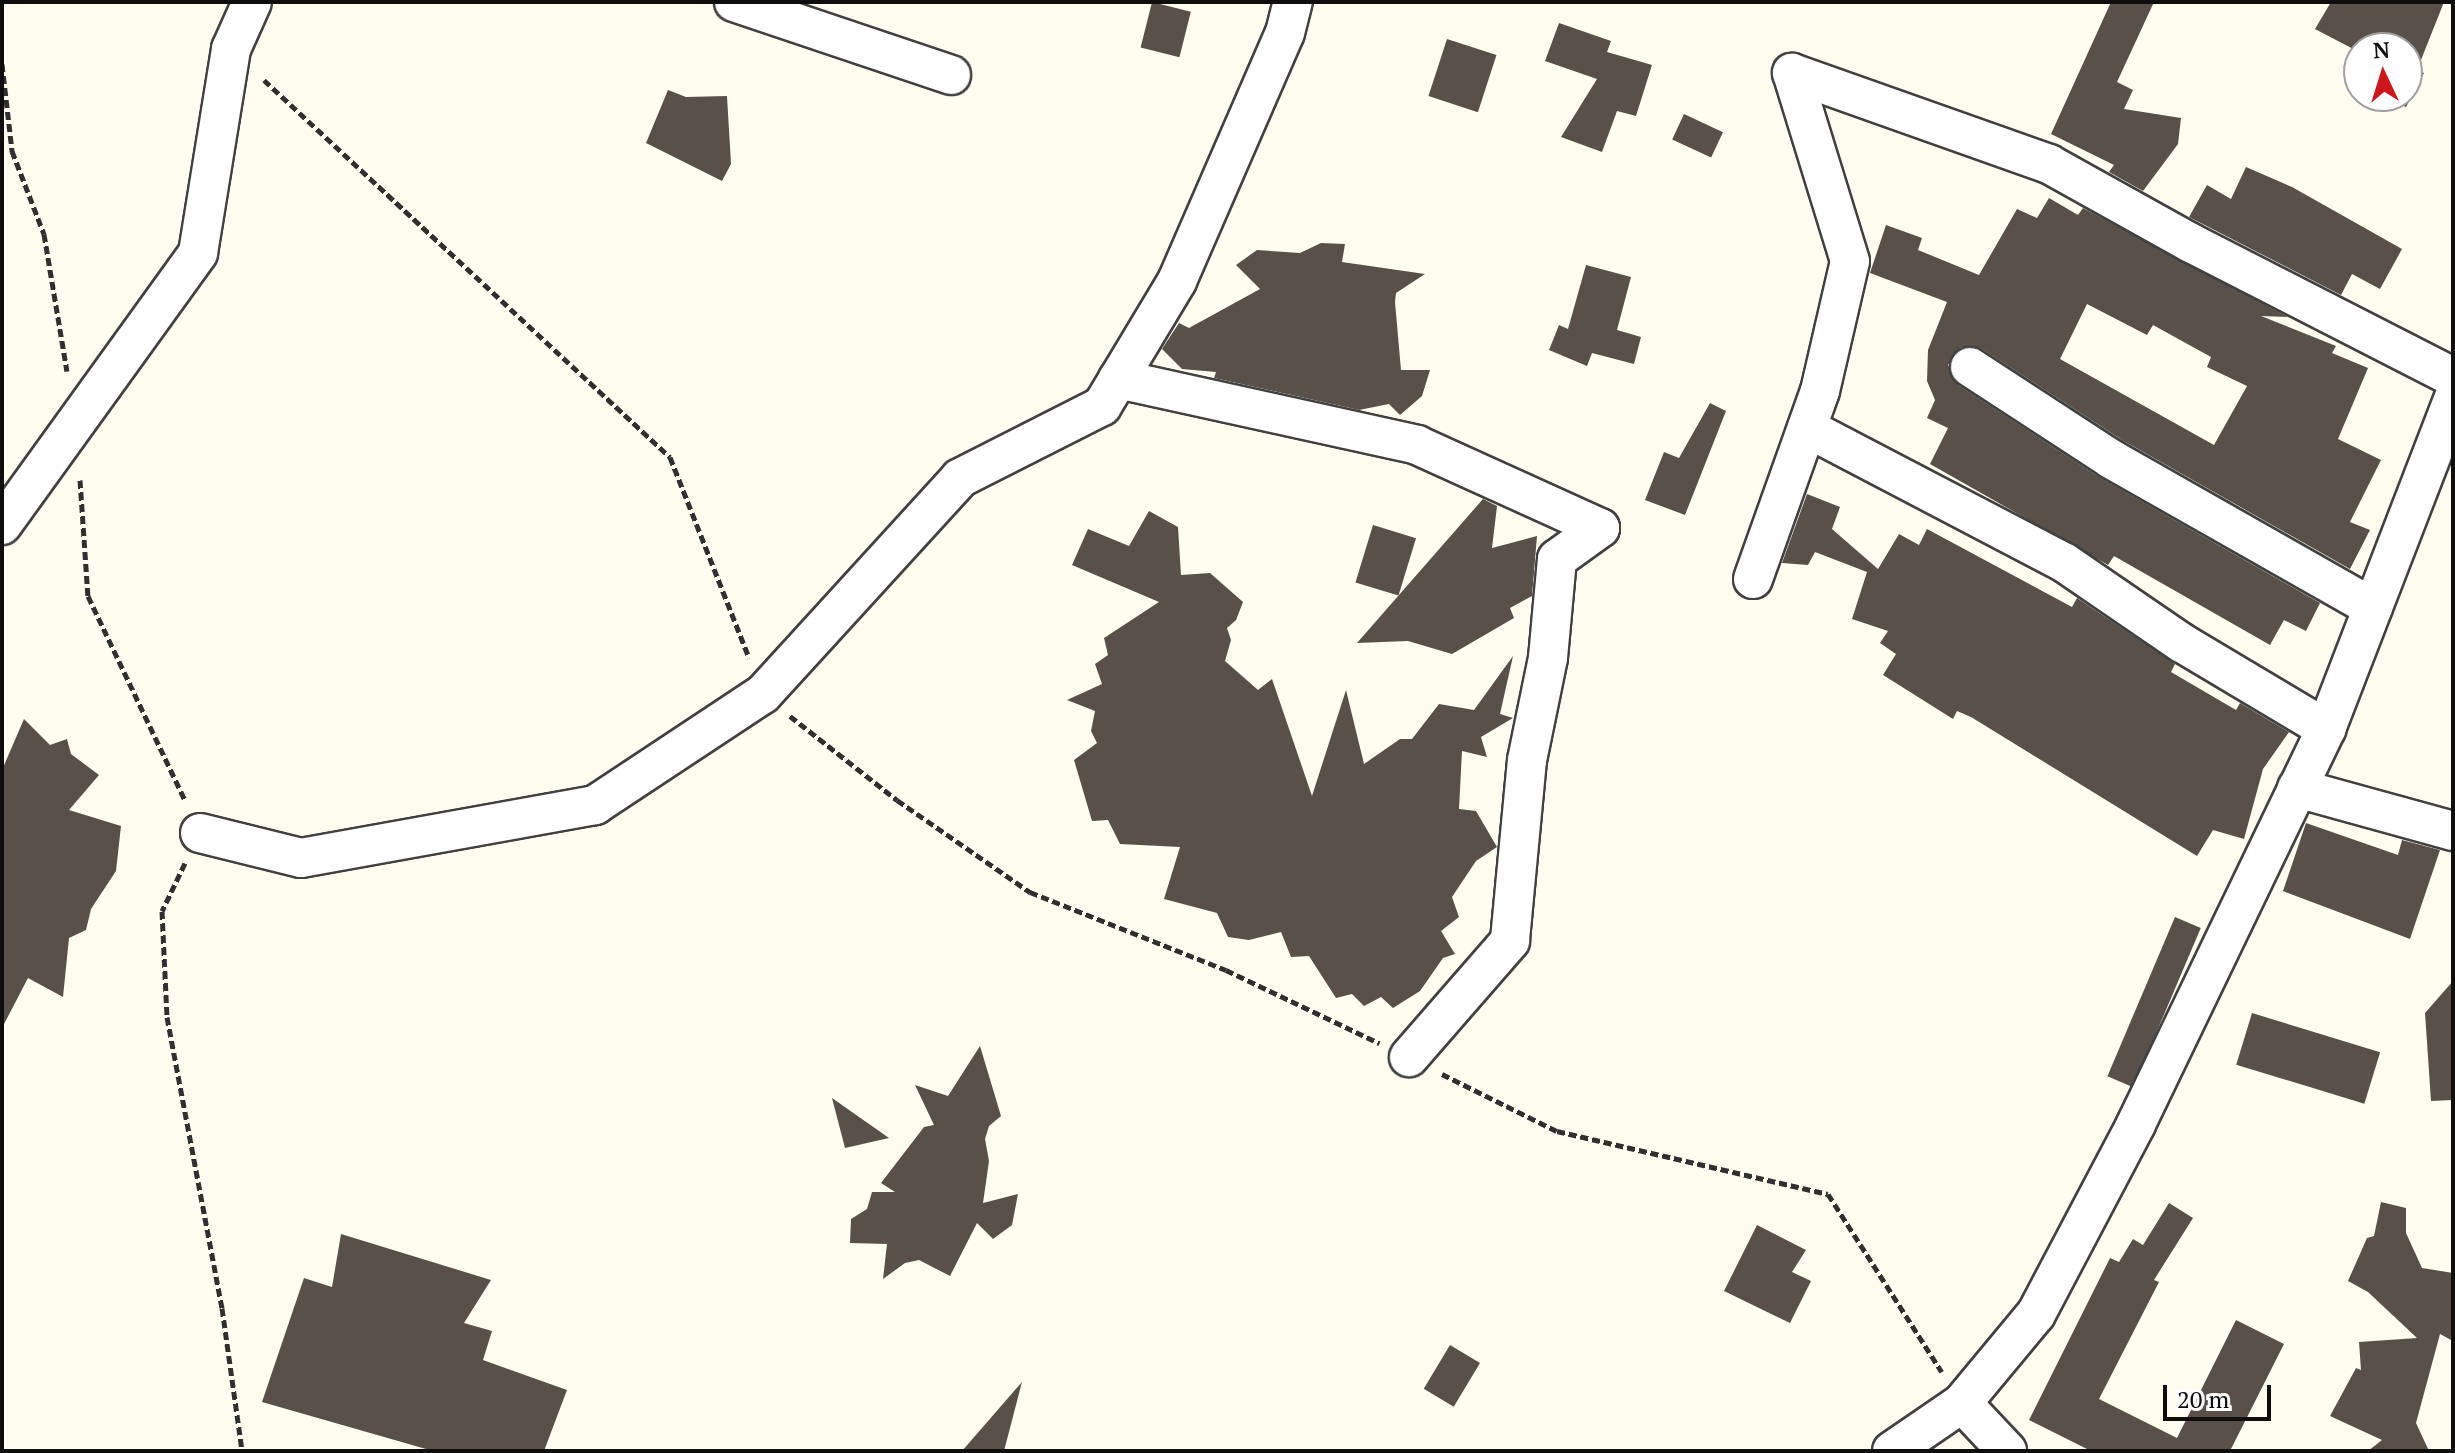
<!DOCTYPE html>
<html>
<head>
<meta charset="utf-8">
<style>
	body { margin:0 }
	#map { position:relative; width:2455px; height:1453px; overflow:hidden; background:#fffcf0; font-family:"PT Serif",serif }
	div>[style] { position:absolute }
	.building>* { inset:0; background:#585049; transform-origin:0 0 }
	.path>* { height:5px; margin-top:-2.5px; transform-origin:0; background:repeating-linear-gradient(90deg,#303030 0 8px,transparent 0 12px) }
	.roads { filter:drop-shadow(2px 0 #414141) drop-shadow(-2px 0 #414141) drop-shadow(0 2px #414141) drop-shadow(0 -2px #414141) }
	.minor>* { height:38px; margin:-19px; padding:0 19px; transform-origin:19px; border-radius:19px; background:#fff }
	span { translate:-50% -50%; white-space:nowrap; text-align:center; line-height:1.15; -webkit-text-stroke:8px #fff; paint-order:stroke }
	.frame { position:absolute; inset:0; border:4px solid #0e0e0e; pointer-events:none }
	.north { position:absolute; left:2343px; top:32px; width:80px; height:80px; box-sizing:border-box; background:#fff; border:2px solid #9f9f9f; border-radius:50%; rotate:356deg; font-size:22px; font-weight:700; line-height:32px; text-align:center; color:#0e0e0e }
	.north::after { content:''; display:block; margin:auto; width:28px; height:36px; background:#cf161a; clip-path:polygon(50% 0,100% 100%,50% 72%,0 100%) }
	.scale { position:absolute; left:2163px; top:1385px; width:108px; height:36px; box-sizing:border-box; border:4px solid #0e0e0e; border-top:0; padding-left:10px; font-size:24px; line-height:28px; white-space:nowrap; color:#0e0e0e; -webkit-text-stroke:6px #fff; paint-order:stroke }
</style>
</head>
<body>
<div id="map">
	<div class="building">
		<div style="left:1152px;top:2px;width:40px;height:47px;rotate:14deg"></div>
		<div style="clip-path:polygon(2111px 2px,2154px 2px,2117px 82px,2133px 90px,2124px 109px,2181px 118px,2178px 144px,2143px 191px,2109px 172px,2114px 165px,2051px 134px)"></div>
		<div style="clip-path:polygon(2331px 2px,2444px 2px,2417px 70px,2424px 73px,2406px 107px,2385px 96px,2407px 96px,2407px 48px,2359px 48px,2359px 82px,2346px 75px,2359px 52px,2315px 29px)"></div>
		<div style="clip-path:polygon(1559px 23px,1611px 41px,1607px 52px,1652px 65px,1636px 116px,1617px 111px,1602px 152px,1561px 137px,1597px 79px,1545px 61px)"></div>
		<div style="left:1447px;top:39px;width:52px;height:60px;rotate:18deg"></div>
		<div style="clip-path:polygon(668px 90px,686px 97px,727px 96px,731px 164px,722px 181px,646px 143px)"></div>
		<div style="left:1684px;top:114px;width:43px;height:28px;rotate:25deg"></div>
		<div style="clip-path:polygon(2246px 167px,2292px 187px,2402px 249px,2380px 289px,2352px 274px,2341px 295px,2189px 217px,2207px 185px,2231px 199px)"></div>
		<div style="clip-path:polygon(evenodd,2049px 198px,2078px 215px,2083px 208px,2288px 317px,2261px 316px,2336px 346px,2332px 353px,2368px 368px,2338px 439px,2381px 460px,2350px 522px,2370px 530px,2350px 569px,2122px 440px,1982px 349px,1961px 347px,1948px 365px,1958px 385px,2099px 477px,2320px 603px,2306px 631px,2284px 620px,2270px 645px,2114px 556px,2108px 565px,1930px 464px,1948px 428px,1927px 418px,1935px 400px,1927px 381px,1928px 350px,1947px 302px,1870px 273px,1886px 225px,1922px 238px,1918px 250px,1979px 275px,2017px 209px,2037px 218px,2049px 198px,2087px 304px,2147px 335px,2153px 325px,2211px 357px,2207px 367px,2247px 386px,2214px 445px,2060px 359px,2087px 304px)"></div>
		<div style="clip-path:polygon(1321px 243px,1345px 244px,1342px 262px,1425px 274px,1396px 293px,1395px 302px,1401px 370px,1430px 370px,1422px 396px,1400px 415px,1389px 404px,1359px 410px,1214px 378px,1216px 372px,1182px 369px,1162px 349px,1179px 323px,1189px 328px,1260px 289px,1236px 265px,1257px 250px,1300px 253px)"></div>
		<div style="clip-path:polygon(1586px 265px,1631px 277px,1617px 330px,1641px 337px,1634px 364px,1592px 353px,1587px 366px,1549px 350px,1559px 325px,1568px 329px)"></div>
		<div style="clip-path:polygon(1710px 403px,1726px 411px,1685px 515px,1645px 500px,1664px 452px,1679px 458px)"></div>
		<div style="clip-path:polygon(1807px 494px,1840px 507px,1832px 529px,1878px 569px,1899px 534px,1919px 545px,1927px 529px,2072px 607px,2077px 598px,2175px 664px,2171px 672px,2236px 710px,2240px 703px,2289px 732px,2263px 769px,2244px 839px,2213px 830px,2197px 856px,1971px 717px,1957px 711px,1953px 719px,1883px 675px,1896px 654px,1880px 643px,1888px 631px,1852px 619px,1867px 572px,1815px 552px,1808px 565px,1782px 563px)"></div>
		<div style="clip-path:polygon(1483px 499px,1497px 506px,1492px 548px,1537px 536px,1532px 596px,1510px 608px,1514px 618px,1452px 654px,1408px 641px,1357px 643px)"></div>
		<div style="clip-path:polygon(1149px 511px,1178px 527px,1181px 575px,1210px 573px,1243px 602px,1236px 620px,1227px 628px,1231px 640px,1225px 661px,1258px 690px,1272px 679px,1312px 796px,1346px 690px,1364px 764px,1400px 739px,1412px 739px,1439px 704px,1474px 710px,1513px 656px,1500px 714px,1513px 718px,1481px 737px,1487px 757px,1462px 751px,1459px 809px,1476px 811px,1497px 847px,1476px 861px,1452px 897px,1459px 917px,1441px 931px,1455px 954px,1443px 958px,1420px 991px,1393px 1008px,1381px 997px,1364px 1006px,1352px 994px,1336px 998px,1309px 956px,1291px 957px,1281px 932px,1249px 940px,1228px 937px,1217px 913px,1164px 899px,1180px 847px,1120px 844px,1108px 820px,1092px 821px,1074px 760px,1097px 743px,1091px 731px,1095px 711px,1067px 700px,1102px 684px,1095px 664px,1108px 655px,1104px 638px,1159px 602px,1072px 565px,1088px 529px,1129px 546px)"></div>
		<div style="left:1373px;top:525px;width:45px;height:60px;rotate:17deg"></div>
		<div style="clip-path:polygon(24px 719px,50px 745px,67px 739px,71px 754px,99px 775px,69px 810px,121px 826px,116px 871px,91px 909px,86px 930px,69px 938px,63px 997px,28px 978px,2px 1028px,2px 770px)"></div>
		<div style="clip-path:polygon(2306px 823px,2398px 855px,2402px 840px,2440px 850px,2410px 939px,2283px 891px)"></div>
		<div style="left:2175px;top:917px;width:28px;height:173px;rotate:23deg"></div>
		<div style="clip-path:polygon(2453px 981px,2453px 1100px,2431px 1101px,2425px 1013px)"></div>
		<div style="left:2252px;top:1013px;width:134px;height:54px;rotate:17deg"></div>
		<div style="clip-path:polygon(980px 1046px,1001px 1116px,989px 1126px,985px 1139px,989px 1161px,983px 1203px,1018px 1194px,1012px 1225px,993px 1239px,977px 1223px,950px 1276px,919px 1260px,905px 1263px,883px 1279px,887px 1244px,850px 1243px,851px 1219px,867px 1209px,872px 1192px,895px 1192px,881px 1183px,924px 1127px,934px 1125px,915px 1085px,948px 1096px)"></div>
		<div style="clip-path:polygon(832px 1098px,889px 1138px,845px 1148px)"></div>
		<div style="clip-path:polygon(2381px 1202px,2406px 1208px,2406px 1233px,2422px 1268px,2453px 1273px,2453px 1341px,2440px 1334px,2416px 1423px,2429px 1451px,2368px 1451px,2382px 1440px,2330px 1416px,2356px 1368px,2361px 1370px,2359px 1342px,2417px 1338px,2368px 1292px,2348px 1281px,2367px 1238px,2374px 1236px)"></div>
		<div style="clip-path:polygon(2169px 1203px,2193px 1218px,2154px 1280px,2159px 1282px,2099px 1399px,2177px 1438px,2236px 1320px,2284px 1344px,2230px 1451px,2091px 1451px,2029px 1420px,2110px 1258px,2119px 1262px,2133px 1239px,2143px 1245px)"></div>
		<div style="clip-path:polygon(1757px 1225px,1806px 1250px,1792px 1272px,1811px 1281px,1790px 1323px,1724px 1291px)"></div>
		<div style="clip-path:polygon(341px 1234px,491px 1280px,464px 1323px,492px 1331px,483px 1360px,567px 1390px,544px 1451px,433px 1451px,262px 1402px,304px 1278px,332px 1287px)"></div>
		<div style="left:1450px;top:1345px;width:35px;height:51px;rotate:31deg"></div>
		<div style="clip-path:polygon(1022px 1382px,1004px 1451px,962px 1451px)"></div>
	</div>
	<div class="path">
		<div style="left:2px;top:64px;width:88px;rotate:83.4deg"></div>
		<div style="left:12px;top:151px;width:89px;rotate:68.9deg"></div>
		<div style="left:44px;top:234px;width:139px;rotate:80.5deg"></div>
		<div style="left:264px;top:80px;width:554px;rotate:42.88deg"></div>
		<div style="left:670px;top:457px;width:216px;rotate:68.5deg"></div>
		<div style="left:80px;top:480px;width:116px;rotate:86.1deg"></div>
		<div style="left:88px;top:596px;width:226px;rotate:64.6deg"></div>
		<div style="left:790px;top:716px;width:136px;rotate:38.1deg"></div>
		<div style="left:897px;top:800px;width:162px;rotate:34.7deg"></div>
		<div style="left:1030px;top:892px;width:211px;rotate:21.7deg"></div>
		<div style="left:1226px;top:970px;width:170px;rotate:25.5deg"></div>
		<div style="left:185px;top:863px;width:53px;rotate:115.6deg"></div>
		<div style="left:162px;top:911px;width:106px;rotate:87.3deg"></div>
		<div style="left:167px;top:1017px;width:296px;rotate:79.3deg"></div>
		<div style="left:222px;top:1308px;width:144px;rotate:82deg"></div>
		<div style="left:1442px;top:1074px;width:128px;rotate:26.4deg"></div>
		<div style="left:1557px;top:1131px;width:278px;rotate:13.1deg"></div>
		<div style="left:1828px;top:1194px;width:211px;rotate:57.4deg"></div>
	</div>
	<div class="roads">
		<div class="minor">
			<div style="left:734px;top:2px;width:229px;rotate:18.6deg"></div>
			<div style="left:1792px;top:73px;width:273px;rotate:19.5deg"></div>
			<div style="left:2049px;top:164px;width:162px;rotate:29.1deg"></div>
			<div style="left:2191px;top:243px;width:294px;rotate:27.1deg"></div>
			<div style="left:1970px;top:367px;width:168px;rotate:33.1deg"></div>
			<div style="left:2111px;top:459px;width:301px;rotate:29.6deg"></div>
			<div style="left:1118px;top:379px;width:306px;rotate:12.4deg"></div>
			<div style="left:1417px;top:445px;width:201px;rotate:24.4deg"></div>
			<div style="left:1600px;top:528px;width:53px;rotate:144.2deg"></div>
			<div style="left:1557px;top:559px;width:99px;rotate:95.2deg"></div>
			<div style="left:1548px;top:658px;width:104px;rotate:101.6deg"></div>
			<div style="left:1527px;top:760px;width:182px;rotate:95.4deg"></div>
			<div style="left:1510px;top:941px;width:154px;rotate:131deg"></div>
			<div style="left:1807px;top:428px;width:291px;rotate:27.6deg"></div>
			<div style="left:2065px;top:563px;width:142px;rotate:34.4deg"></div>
			<div style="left:2182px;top:643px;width:168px;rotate:30.8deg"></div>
			<div style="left:2px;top:525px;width:335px;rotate:-54.2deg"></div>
			<div style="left:198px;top:253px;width:207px;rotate:-80.8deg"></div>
			<div style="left:231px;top:49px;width:51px;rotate:-65.9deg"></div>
			<div style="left:1753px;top:579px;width:200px;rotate:-70.4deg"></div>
			<div style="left:1820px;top:391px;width:133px;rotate:-77deg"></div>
			<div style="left:1850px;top:261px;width:197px;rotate:-107.1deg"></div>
			<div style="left:2297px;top:788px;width:162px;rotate:15.4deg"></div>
			<div style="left:200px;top:833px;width:104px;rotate:13.9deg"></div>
			<div style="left:301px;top:858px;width:299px;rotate:-10.2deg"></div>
			<div style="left:595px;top:805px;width:201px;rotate:-33.5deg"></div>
			<div style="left:763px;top:694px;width:292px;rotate:-47.6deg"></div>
			<div style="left:960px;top:478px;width:159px;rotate:-26.9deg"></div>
			<div style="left:1102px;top:406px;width:146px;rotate:-59deg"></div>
			<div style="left:1177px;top:281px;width:270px;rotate:-66.5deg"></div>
			<div style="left:1285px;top:33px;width:32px;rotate:-76deg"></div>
			<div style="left:1962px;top:1403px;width:66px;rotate:46.8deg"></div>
			<div style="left:1892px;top:1451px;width:85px;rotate:-34.4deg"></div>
			<div style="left:1962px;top:1403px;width:116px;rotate:-50.3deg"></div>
			<div style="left:2036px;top:1314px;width:215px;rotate:-62.2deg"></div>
			<div style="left:2136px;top:1124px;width:438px;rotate:-64.3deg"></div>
			<div style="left:2326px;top:729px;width:353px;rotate:-68.9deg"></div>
		</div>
	</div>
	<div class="frame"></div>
	<div class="north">N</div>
	<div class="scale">20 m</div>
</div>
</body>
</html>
